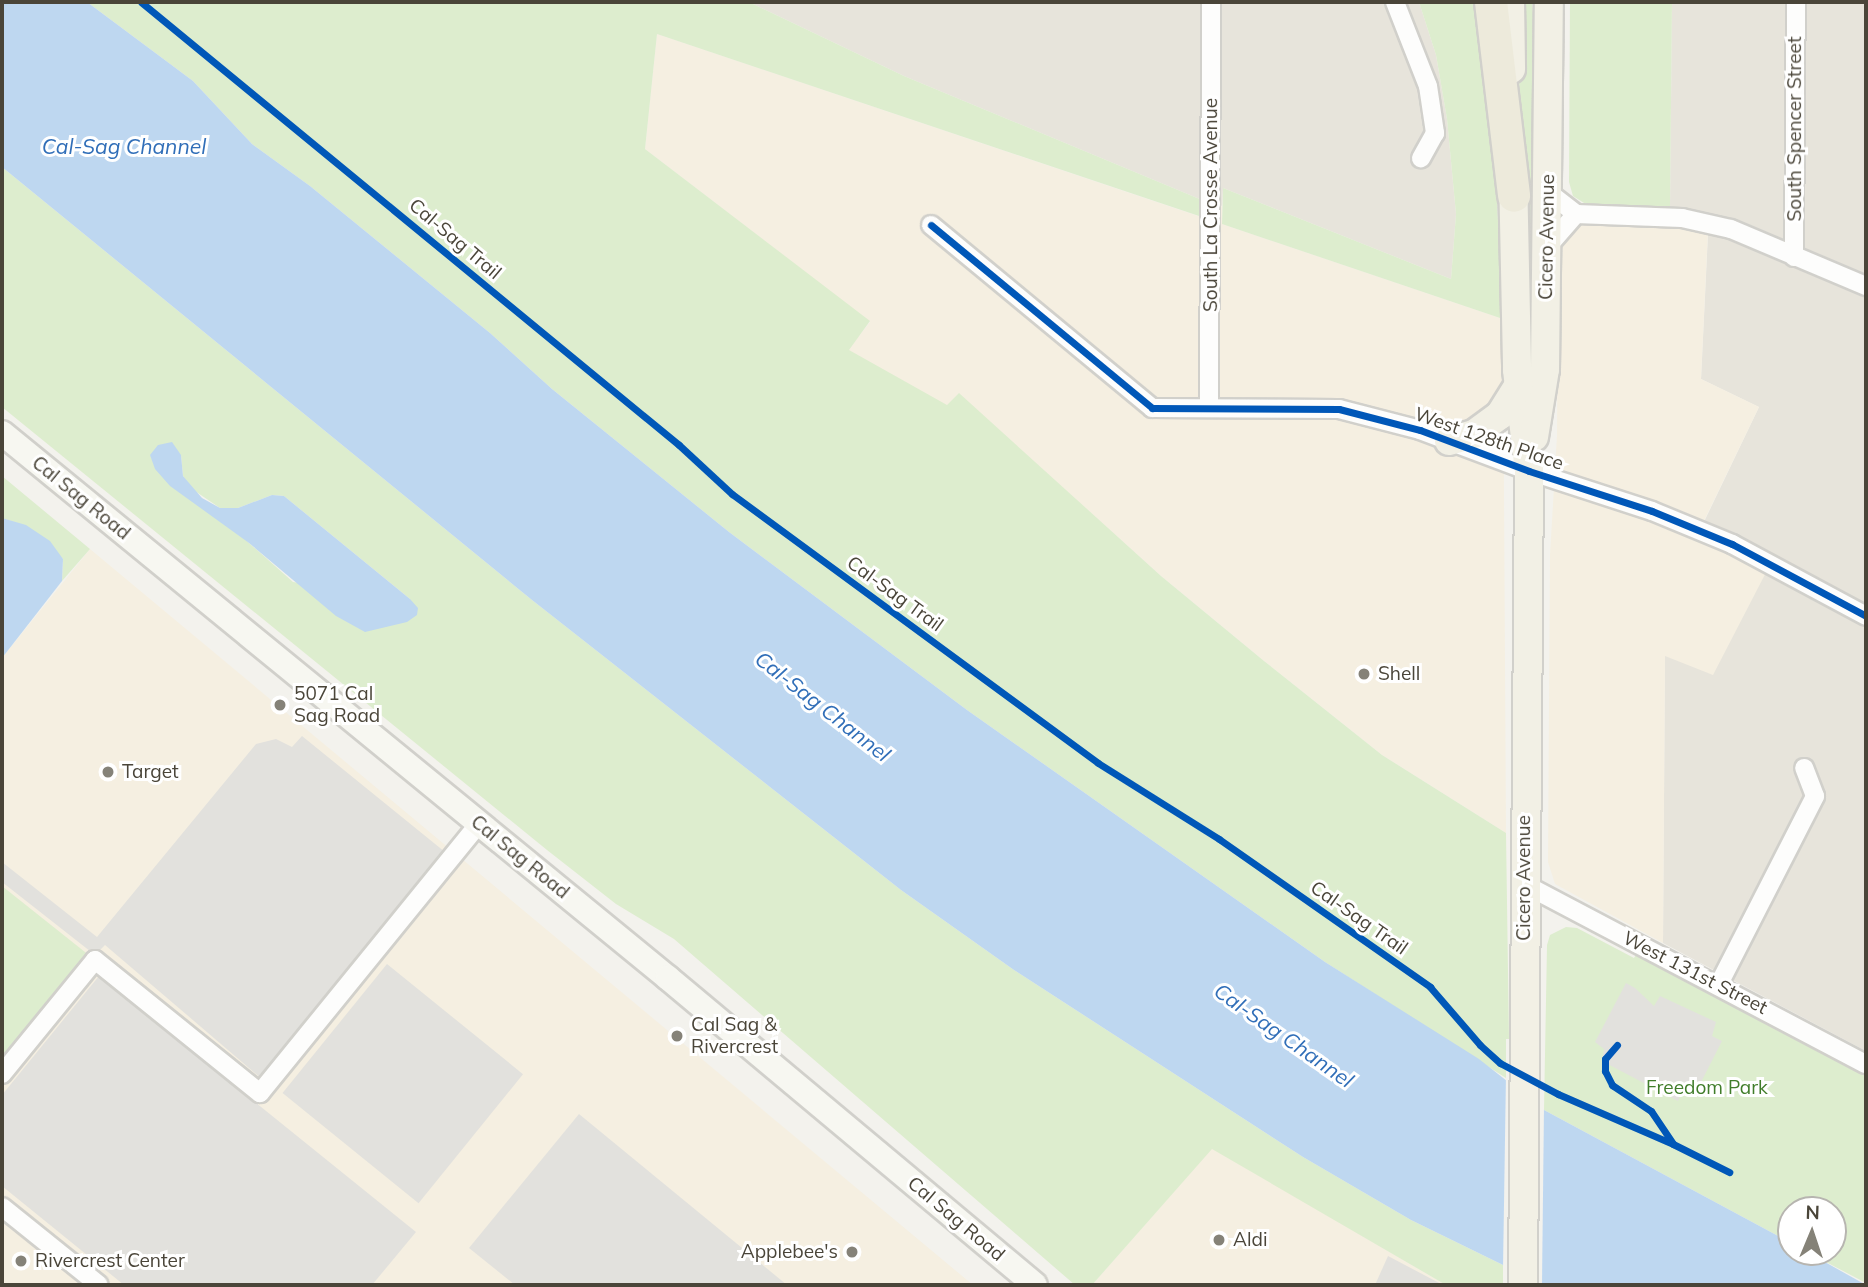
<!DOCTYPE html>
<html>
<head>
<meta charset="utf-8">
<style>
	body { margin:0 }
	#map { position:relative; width:1868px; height:1287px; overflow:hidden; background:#f3f2ed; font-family:Mulish,sans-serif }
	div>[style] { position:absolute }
	.residential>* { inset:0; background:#e7e4db }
	.commercial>* { inset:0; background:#f5efe1 }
	.green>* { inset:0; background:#ddedce }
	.parking>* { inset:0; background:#e2e1dd; transform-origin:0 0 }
	.water>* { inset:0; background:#bed7f0 }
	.pier>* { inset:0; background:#f3f2ed }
	.roads { filter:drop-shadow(2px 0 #d1d0cb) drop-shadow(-2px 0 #d1d0cb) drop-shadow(0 2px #d1d0cb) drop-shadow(0 -2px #d1d0cb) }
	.street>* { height:18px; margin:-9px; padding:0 9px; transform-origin:9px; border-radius:9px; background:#fdfdfc }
	.secondary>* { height:24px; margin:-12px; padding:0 12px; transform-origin:12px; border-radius:12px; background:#f7f7f1 }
	.primary>* { height:28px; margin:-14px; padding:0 14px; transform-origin:14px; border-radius:14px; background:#f2f0e5 }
	.highway>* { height:32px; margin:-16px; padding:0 16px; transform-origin:16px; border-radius:16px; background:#edeadb }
	.cycleway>* { height:7px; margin:-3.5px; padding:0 3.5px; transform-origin:3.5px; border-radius:3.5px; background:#0057b8 }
	.dots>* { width:19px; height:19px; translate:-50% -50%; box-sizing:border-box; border:4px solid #fff; border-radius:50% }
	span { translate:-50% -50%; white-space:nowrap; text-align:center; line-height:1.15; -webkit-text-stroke:6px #fff; paint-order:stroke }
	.street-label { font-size:19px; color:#4a4539 }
	.poi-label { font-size:19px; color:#4a4539 }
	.left { translate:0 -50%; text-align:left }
	.right { translate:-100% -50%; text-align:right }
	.park-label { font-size:19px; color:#407d2a }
	.water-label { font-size:21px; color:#306eb8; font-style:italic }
	.frame { position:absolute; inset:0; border:4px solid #4a4539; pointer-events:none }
	.north { position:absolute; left:1777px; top:1196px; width:70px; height:70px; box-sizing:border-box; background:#fff; border:2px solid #b7b5b0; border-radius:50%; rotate:2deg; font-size:19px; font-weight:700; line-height:28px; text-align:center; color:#4a4539 }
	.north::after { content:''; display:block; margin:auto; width:24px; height:32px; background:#858278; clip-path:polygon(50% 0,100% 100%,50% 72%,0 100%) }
</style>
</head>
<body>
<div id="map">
	<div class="residential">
		<div style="clip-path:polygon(749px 2px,1419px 2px,1436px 55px,1447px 119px,1456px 214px,1451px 279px,1223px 188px,1222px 206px,1202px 200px,904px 76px)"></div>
		<div style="clip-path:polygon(1672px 2px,1866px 2px,1866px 1051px,1663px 943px,1665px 655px,1703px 524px,1759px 407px,1701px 379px,1709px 214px,1670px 208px)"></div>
	</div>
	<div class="commercial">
		<div style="clip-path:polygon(657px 34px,1201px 217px,1202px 200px,1222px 206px,1222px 224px,1503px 319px,1506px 833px,1382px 755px,1264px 661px,1161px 576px,959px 394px,947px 406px,848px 350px,870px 322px,645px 149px)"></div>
		<div style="clip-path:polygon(1587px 223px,1671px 224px,1708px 230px,1701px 379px,1759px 407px,1703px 523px,1774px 557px,1713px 675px,1665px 656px,1663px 943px,1555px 884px,1548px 862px,1550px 555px,1557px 435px,1558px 254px,1565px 239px,1577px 226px)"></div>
		<div style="clip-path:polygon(90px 549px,973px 1285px,2px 1285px,2px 658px)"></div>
		<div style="clip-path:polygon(1212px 1148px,1446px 1285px,1092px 1285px)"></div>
	</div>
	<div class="green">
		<div style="clip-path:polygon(87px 2px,749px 2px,904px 76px,1202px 200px,1202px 217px,657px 34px,645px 149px,870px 321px,849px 350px,947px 405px,959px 393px,1161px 576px,1264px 661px,1382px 755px,1506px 833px,1509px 1039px,1506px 1039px,1506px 1078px,1325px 962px,967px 710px,729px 532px,552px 389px,490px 333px,310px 186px,252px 144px,193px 81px)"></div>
		<div style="clip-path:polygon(1419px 2px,1481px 2px,1494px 143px,1503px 319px,1222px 224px,1223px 188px,1451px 279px,1456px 214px,1447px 119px,1436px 55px)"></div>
		<div style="clip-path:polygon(1518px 2px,1532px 2px,1535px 40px,1532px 357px,1527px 357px,1522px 266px)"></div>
		<div style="clip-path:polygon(1570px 2px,1672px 2px,1670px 208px,1592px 208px,1573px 196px,1569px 182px)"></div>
		<div style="clip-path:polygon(evenodd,2px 167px,532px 600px,901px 890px,1014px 970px,1303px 1157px,1411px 1220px,1503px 1265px,1503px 1284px,1446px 1285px,1212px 1149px,1092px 1285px,1075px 1285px,674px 939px,616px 904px,547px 850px,2px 407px,2px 167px,150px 455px,181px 455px,183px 476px,192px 489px,220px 508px,238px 508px,272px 495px,284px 496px,410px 599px,293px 582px,150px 455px)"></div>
		<div style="clip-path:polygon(2px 476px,90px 549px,62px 581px,63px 559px,26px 526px,2px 518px)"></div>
		<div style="clip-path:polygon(2px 886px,95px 960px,2px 1074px)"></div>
		<div style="clip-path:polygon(1566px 927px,1577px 928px,1634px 958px,1642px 945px,1866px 1071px,1866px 1283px,1807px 1252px,1833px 1252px,1833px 1210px,1791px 1210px,1791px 1243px,1544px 1110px,1547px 945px,1550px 935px)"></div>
	</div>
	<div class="parking">
		<div style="clip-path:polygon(302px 736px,445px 852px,262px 1079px,105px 945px,95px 955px,2px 882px,2px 862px,97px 937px,256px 744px,276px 739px,292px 747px)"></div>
		<div style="left:387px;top:964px;width:175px;height:166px;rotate:39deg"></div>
		<div style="clip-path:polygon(99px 976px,416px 1232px,372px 1285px,124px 1285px,2px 1186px,2px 1095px)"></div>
		<div style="clip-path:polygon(1626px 983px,1635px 988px,1654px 1006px,1660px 996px,1716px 1022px,1712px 1036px,1722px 1041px,1695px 1094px,1683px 1088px,1678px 1101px,1602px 1061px,1604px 1049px,1595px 1042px)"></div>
		<div style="clip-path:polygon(579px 1114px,787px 1285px,515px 1285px,469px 1248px)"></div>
		<div style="clip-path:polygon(1388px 1256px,1443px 1285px,1375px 1285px)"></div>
	</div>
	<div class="water">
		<div style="clip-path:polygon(2px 2px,87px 2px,193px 81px,252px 144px,310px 186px,490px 333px,552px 389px,729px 532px,967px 710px,1325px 962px,1479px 1059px,1544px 1110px,1791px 1243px,1791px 1252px,1807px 1252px,1866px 1285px,1544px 1285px,1411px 1220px,1303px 1157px,1014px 970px,901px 890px,532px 600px,2px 167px)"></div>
		<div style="clip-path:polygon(172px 442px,181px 455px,183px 476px,202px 498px,220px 508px,238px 508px,272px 495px,284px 496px,410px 599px,418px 608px,417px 615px,407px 622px,365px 632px,336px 616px,249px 543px,170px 486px,155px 469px,150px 455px,158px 445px)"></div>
		<div style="clip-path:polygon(2px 518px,26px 525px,50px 541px,63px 559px,62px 581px,2px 658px)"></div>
	</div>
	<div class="pier">
		<div style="clip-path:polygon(1506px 1074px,1544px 1106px,1542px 1284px,1534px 1284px,1503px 1269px)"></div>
	</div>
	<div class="roads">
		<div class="street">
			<div style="left:1395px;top:2px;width:90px;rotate:68.6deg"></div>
			<div style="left:1428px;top:86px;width:48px;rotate:81.5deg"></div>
			<div style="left:1435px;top:133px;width:29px;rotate:119deg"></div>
			<div style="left:1548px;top:192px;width:36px;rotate:38deg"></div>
			<div style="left:1576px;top:214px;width:106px;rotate:2.2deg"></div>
			<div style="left:1682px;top:218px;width:50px;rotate:12.7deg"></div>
			<div style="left:1731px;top:229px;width:147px;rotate:22.9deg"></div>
			<div style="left:931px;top:225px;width:287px;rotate:39.6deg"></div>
			<div style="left:1152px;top:408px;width:187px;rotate:0.3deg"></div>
			<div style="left:1339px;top:409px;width:84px;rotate:14.5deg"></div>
			<div style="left:1420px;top:430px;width:116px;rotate:20.6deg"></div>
			<div style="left:1529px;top:471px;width:129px;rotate:18deg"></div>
			<div style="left:1652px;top:511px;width:87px;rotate:22.4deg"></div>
			<div style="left:1732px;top:544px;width:152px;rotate:28.2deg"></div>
			<div style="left:1548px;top:246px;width:43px;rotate:-48.8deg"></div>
			<div style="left:1794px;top:257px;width:255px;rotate:-89.6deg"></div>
			<div style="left:1209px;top:408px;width:406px;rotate:-89.7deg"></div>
			<div style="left:1524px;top:884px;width:386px;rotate:27.8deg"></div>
			<div style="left:1719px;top:984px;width:211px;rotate:-62.9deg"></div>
			<div style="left:1815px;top:796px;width:30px;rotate:-111deg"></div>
			<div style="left:2px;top:1074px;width:147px;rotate:-50.8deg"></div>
			<div style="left:95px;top:960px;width:212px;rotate:38.9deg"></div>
			<div style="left:260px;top:1093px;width:347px;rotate:-50.9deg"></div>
			<div style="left:2px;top:1207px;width:124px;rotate:38.8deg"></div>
		</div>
		<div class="secondary">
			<div style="left:2px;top:433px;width:861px;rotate:39.29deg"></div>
			<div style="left:668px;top:978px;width:478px;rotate:39.9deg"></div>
		</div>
		<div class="primary">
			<div style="left:1510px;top:2px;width:67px;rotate:89.1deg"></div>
			<div style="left:1513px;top:173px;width:197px;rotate:88.8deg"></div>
			<div style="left:1517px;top:370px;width:102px;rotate:83.2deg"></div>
			<div style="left:1529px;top:471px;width:814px;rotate:90.42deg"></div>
			<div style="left:1534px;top:437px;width:69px;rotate:-80.8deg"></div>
			<div style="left:1545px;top:369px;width:367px;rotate:-89.4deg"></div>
			<div style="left:1449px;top:441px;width:26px;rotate:-16deg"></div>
			<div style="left:1474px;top:434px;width:32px;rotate:-36deg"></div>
			<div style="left:1500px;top:415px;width:36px;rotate:-58deg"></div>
		</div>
		<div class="highway">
			<div style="left:1491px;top:2px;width:195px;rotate:83.2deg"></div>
		</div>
	</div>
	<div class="cycleway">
		<div style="left:141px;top:2px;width:697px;rotate:39.47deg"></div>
		<div style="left:679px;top:445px;width:72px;rotate:42.8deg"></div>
		<div style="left:732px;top:494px;width:454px;rotate:36.3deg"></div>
		<div style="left:1098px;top:763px;width:143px;rotate:32.1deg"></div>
		<div style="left:1219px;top:839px;width:258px;rotate:35deg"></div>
		<div style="left:1430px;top:987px;width:77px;rotate:49.2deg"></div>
		<div style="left:1480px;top:1045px;width:27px;rotate:42deg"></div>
		<div style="left:1500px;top:1063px;width:66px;rotate:28.1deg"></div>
		<div style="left:1558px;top:1094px;width:125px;rotate:23.5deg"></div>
		<div style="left:1673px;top:1144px;width:63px;rotate:26.6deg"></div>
		<div style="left:931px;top:225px;width:287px;rotate:39.6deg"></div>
		<div style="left:1152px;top:408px;width:187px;rotate:0.3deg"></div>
		<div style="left:1339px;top:409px;width:84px;rotate:14.5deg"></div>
		<div style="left:1420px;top:430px;width:116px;rotate:20.6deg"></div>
		<div style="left:1529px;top:471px;width:129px;rotate:18deg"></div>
		<div style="left:1652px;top:511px;width:87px;rotate:22.4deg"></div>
		<div style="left:1732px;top:544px;width:152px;rotate:28.2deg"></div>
		<div style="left:1617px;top:1045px;width:18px;rotate:131deg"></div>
		<div style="left:1605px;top:1059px;width:12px;rotate:90deg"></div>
		<div style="left:1605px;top:1071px;width:16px;rotate:63deg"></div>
		<div style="left:1612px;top:1085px;width:47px;rotate:33.7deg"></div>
		<div style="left:1651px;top:1111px;width:40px;rotate:56deg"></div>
	</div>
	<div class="dots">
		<div style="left:1364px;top:674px;background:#858278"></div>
		<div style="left:280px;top:705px;background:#858278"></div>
		<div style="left:108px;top:772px;background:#858278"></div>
		<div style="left:677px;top:1036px;background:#858278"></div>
		<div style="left:1219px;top:1240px;background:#858278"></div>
		<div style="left:852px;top:1252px;background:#858278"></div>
		<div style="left:21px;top:1261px;background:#858278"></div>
	</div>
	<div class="street-label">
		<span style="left:1795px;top:129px;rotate:-90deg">South Spencer Street</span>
		<span style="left:1211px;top:205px;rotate:-90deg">South La Crosse Avenue</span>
		<span style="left:1547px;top:237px;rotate:-89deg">Cicero Avenue</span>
		<span style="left:455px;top:239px;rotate:40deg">Cal-Sag Trail</span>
		<span style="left:1489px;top:439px;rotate:19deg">West 128th Place</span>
		<span style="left:81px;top:498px;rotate:39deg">Cal Sag Road</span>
		<span style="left:895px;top:594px;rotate:36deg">Cal-Sag Trail</span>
		<span style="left:520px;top:857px;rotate:39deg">Cal Sag Road</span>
		<span style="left:1524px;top:878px;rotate:-90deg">Cicero Avenue</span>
		<span style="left:1359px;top:918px;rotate:35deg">Cal-Sag Trail</span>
		<span style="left:1695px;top:973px;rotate:27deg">West 131st Street</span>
		<span style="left:956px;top:1219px;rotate:40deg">Cal Sag Road</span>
	</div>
	<div class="poi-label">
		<span class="left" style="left:1378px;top:674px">Shell</span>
		<span class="left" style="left:294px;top:705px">5071 Cal<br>Sag Road</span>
		<span class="left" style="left:122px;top:772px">Target</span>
		<span class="left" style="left:691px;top:1036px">Cal Sag &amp;<br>Rivercrest</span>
		<span class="left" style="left:1233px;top:1240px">Aldi</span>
		<span class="right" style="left:838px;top:1252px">Applebee's</span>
		<span class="left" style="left:35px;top:1261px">Rivercrest Center</span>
	</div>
	<div class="park-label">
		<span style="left:1707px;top:1088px">Freedom Park</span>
	</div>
	<div class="water-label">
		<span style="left:124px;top:146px">Cal-Sag Channel</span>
		<span style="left:823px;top:706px;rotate:38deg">Cal-Sag Channel</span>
		<span style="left:1284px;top:1035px;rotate:35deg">Cal-Sag Channel</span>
	</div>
	<div class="frame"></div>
	<div class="north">N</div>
</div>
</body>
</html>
